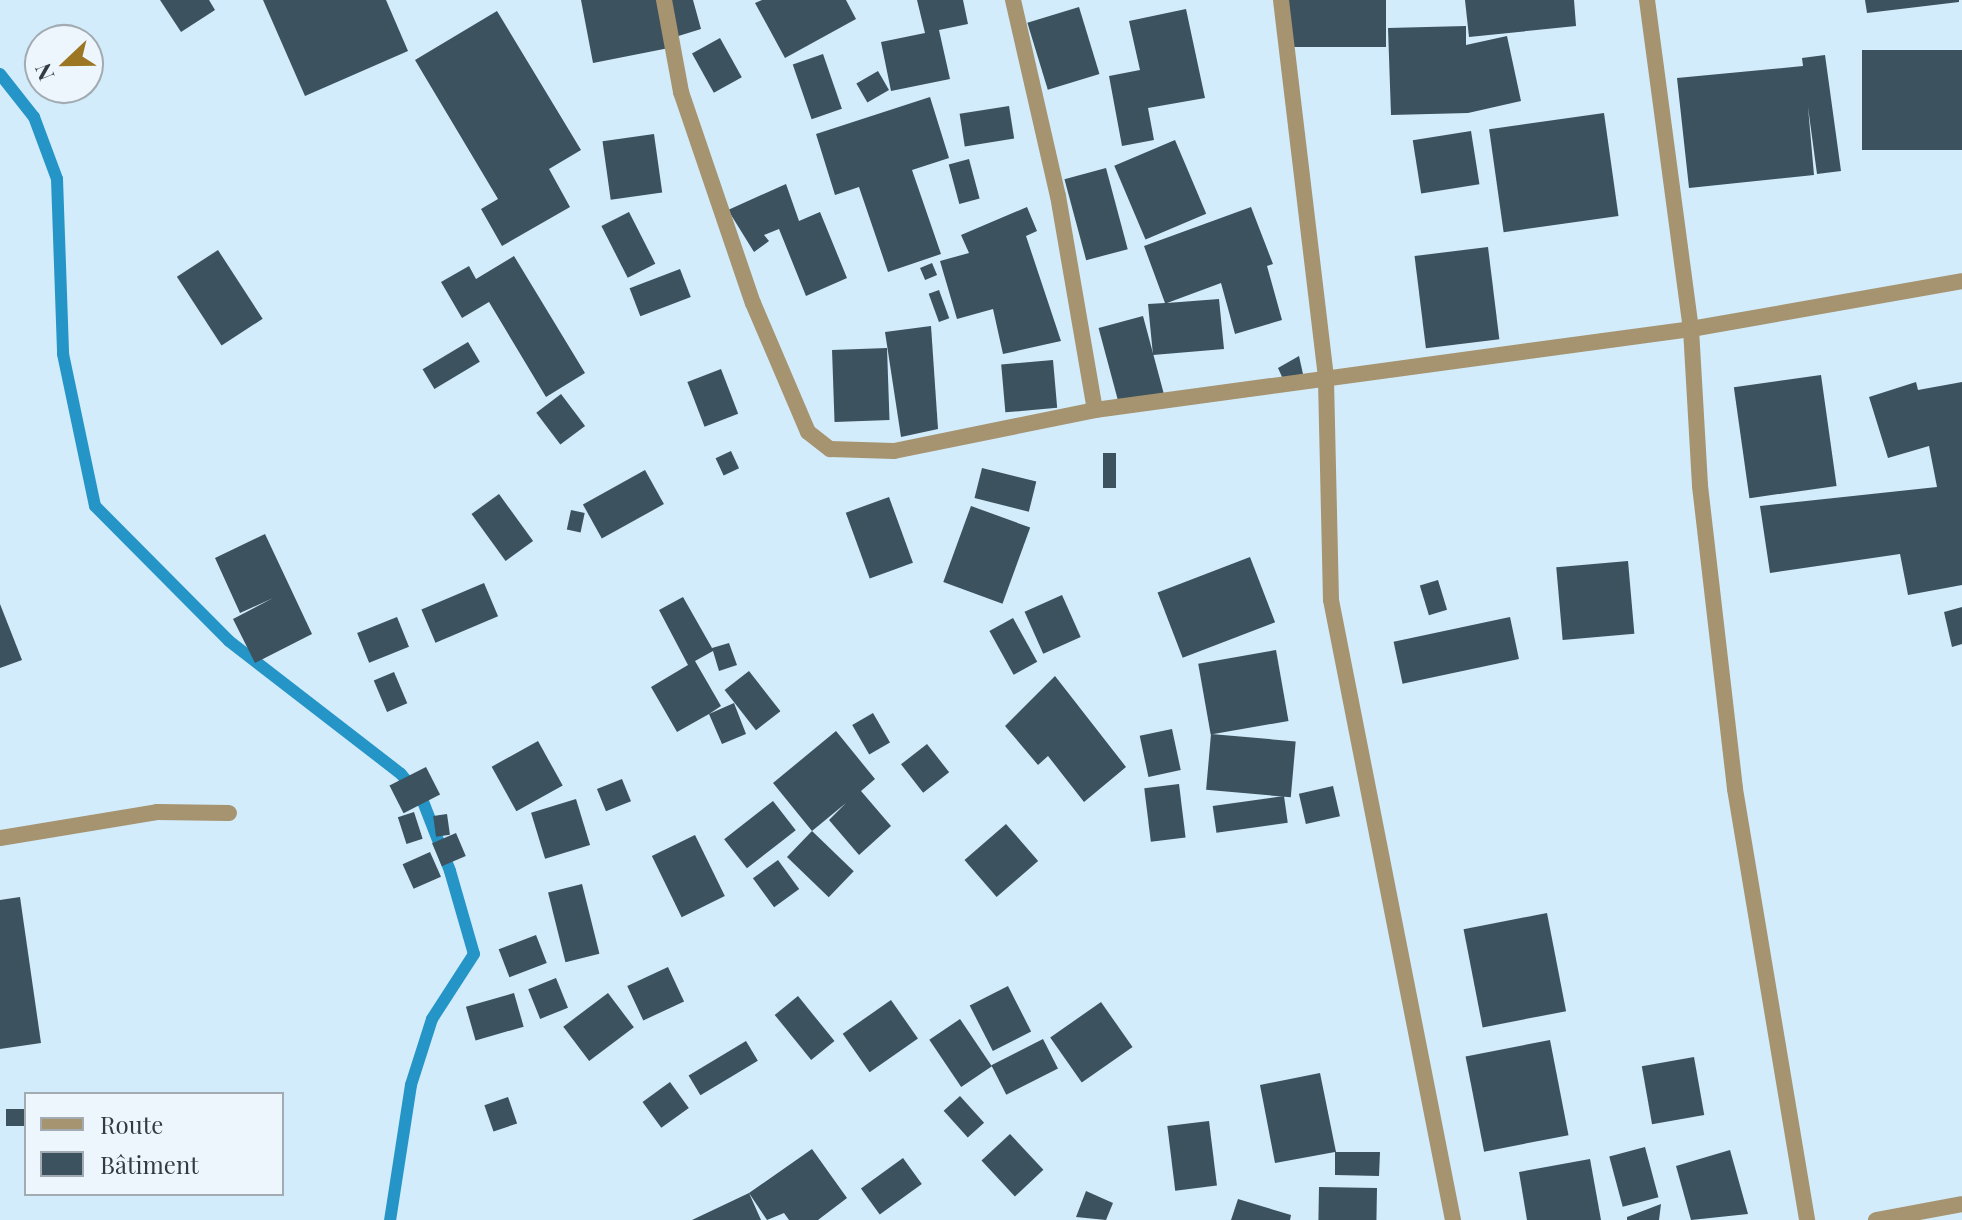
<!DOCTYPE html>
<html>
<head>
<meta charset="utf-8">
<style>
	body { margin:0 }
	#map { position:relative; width:1962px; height:1220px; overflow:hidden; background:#d2ecfb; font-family:"Playfair Display",serif }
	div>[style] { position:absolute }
	.stream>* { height:12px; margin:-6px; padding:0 6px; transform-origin:6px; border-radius:6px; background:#2595c8 }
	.building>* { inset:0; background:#3c525f; transform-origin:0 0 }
	.street>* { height:16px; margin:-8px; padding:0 8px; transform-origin:8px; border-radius:8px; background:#a6936f }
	span { translate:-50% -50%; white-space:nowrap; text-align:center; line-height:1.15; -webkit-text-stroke:8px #ecf6fc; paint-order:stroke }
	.legend { position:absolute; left:24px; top:1092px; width:260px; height:104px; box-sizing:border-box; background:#ecf6fc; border:2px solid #a1abb1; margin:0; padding:10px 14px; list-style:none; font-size:24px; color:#313b41 }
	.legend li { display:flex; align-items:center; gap:16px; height:40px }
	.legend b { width:40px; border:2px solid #a1abb1 }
	.north { position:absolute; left:24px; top:24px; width:80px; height:80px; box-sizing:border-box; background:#ecf6fc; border:2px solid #a1abb1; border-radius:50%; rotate:248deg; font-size:22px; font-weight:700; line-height:32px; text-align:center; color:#313b41 }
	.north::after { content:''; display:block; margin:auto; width:28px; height:36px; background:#9c7623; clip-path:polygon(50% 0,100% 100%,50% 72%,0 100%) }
</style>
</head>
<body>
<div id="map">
	<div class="stream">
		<div style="left:0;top:74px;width:55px;rotate:51.7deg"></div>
		<div style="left:34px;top:117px;width:66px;rotate:69.6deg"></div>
		<div style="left:57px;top:179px;width:175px;rotate:88deg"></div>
		<div style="left:63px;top:354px;width:155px;rotate:78.1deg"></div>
		<div style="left:95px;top:506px;width:190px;rotate:45.2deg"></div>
		<div style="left:229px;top:641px;width:217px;rotate:37.7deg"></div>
		<div style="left:401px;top:774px;width:33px;rotate:50deg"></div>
		<div style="left:422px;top:799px;width:77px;rotate:68.7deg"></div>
		<div style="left:450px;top:871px;width:86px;rotate:73.9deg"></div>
		<div style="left:474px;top:954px;width:77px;rotate:122.9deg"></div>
		<div style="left:432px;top:1019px;width:69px;rotate:107.7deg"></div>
		<div style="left:411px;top:1085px;width:137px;rotate:98.8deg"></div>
	</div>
	<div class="building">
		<div style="clip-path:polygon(160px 0,209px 0,215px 10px,181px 32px)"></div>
		<div style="clip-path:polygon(263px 0,386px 0,408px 51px,305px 96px)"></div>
		<div style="clip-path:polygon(581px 0,693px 0,701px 29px,672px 38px,674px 47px,593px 63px)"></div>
		<div style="clip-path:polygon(762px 0,846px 0,856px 19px,785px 58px,755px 3px)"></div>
		<div style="clip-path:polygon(917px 0,963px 0,968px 24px,939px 30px,950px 79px,891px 91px,881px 42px,925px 33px)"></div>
		<div style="left:1287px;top:0;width:99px;height:47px"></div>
		<div style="clip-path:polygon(1465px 0,1574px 0,1576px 26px,1469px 37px)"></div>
		<div style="clip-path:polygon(1865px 0,1959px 0,1959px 2px,1867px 13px)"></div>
		<div style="left:1079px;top:7px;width:70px;height:54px;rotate:73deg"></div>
		<div style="clip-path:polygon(1186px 9px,1205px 98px,1148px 108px,1154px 140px,1122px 146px,1109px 76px,1140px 70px,1129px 21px)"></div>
		<div style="clip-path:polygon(497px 11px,581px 150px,549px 169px,570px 207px,502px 246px,481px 209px,498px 199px,415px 60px)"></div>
		<div style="clip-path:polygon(1466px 26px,1466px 45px,1507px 36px,1521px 101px,1468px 113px,1391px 115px,1388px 28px)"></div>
		<div style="left:720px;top:38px;width:45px;height:32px;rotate:61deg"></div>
		<div style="left:1962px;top:50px;width:100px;height:100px;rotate:90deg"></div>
		<div style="left:823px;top:54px;width:58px;height:32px;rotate:71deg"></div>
		<div style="clip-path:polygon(1825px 55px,1841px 171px,1817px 174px,1808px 107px,1814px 175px,1689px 188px,1677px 78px,1803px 66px,1802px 58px)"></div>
		<div style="left:878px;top:71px;width:22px;height:25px;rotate:60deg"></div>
		<div style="clip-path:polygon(930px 97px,949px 158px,912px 170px,941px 254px,888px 272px,859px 187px,835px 195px,816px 134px)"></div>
		<div style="left:1009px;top:106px;width:33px;height:50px;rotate:81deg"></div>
		<div style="left:1604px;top:113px;width:104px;height:116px;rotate:82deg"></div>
		<div style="left:1471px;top:131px;width:54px;height:59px;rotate:81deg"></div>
		<div style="left:654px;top:134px;width:59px;height:52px;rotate:82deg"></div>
		<div style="left:1175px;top:140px;width:80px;height:66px;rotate:67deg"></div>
		<div style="left:969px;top:159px;width:41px;height:21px;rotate:75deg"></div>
		<div style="left:1106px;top:168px;width:84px;height:43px;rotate:75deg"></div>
		<div style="clip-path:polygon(786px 184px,799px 221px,820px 212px,847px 278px,806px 296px,779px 229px,764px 235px,769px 241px,754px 252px,728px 210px)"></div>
		<div style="clip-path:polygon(1027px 207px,1037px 231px,1026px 236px,1061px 341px,1003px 354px,993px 309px,957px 319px,940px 261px,969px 253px,961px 235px)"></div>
		<div style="clip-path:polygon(1251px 207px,1273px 264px,1267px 266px,1282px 320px,1235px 334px,1221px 283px,1167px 303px,1219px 299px,1224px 349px,1153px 355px,1148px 304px,1165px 303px,1144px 246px)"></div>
		<div style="left:629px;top:212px;width:58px;height:31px;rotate:63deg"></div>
		<div style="left:1488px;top:247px;width:93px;height:74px;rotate:83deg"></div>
		<div style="left:218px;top:250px;width:82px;height:49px;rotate:57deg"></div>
		<div style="clip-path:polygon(514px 256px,585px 373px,546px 397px,489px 302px,462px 318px,441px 282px,469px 266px,476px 279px)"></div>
		<div style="left:932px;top:263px;width:13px;height:13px;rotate:67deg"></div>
		<div style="left:680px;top:269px;width:30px;height:54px;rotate:69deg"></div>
		<div style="left:939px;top:290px;width:30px;height:11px;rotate:70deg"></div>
		<div style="left:1143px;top:316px;width:81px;height:46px;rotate:75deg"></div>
		<div style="clip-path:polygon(931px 326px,938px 429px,901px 437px,885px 332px)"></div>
		<div style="left:468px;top:342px;width:23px;height:53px;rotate:59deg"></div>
		<div style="left:887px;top:348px;width:72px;height:55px;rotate:88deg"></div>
		<div style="clip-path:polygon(1299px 356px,1303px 374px,1283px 379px,1278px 368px)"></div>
		<div style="left:1053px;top:360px;width:48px;height:52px;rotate:85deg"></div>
		<div style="left:721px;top:369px;width:48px;height:36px;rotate:69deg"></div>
		<div style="left:1821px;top:375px;width:112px;height:88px;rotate:82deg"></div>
		<div style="clip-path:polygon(1916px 382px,1918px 390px,1962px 382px,1962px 585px,1908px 595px,1900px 554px,1770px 573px,1760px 506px,1937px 487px,1929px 446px,1888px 458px,1869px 397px)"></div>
		<div style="left:561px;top:394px;width:40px;height:31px;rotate:53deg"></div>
		<div style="left:731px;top:451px;width:19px;height:17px;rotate:65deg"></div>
		<div style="left:1103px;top:453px;width:13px;height:35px"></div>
		<div style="left:982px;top:468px;width:56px;height:31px;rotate:14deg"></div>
		<div style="left:645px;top:470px;width:39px;height:71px;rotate:61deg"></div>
		<div style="left:499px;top:494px;width:58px;height:34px;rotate:54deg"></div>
		<div style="left:889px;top:497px;width:70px;height:46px;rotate:70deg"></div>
		<div style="left:971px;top:506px;width:63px;height:81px;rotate:20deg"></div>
		<div style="left:571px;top:510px;width:14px;height:20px;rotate:12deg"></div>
		<div style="clip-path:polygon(265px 534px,312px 634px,255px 663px,233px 619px,273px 598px,240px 613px,215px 558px)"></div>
		<div style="left:1250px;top:557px;width:70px;height:99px;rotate:69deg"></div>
		<div style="left:1628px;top:561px;width:73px;height:72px;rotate:85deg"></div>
		<div style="left:1438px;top:580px;width:31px;height:19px;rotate:73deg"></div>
		<div style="left:484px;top:583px;width:36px;height:68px;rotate:67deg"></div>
		<div style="left:1062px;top:595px;width:46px;height:41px;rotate:66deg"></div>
		<div style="clip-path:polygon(683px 597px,712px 648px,729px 643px,737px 665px,719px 671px,713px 651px,695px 661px,721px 706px,709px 714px,734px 703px,746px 734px,722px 744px,709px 714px,677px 732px,651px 687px,688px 665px,659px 610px)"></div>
		<div style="clip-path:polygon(0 604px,22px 660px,0 668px)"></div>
		<div style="clip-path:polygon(1962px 607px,1962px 644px,1952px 647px,1944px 612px)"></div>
		<div style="left:397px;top:617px;width:32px;height:43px;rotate:68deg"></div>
		<div style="left:1510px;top:617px;width:43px;height:119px;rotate:78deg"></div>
		<div style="left:1013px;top:618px;width:50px;height:27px;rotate:61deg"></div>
		<div style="left:1276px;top:650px;width:72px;height:79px;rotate:80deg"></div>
		<div style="left:749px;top:671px;width:51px;height:31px;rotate:52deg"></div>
		<div style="left:394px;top:672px;width:34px;height:22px;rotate:67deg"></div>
		<div style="clip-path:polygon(1055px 676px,1126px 767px,1084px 802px,1048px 756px,1038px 765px,1005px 726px)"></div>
		<div style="left:873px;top:713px;width:34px;height:24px;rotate:60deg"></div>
		<div style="left:1172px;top:729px;width:42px;height:33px;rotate:78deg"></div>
		<div style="clip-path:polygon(836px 731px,875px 779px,861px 791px,891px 826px,859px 855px,829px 820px,846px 803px,812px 831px,773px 783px)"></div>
		<div style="left:1211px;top:734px;width:85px;height:56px;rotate:5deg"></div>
		<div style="left:538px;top:741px;width:51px;height:53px;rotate:61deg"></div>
		<div style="left:927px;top:744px;width:36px;height:33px;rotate:52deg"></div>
		<div style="left:426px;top:767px;width:31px;height:41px;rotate:63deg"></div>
		<div style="left:622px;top:779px;width:24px;height:27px;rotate:68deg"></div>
		<div style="left:1179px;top:784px;width:54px;height:35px;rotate:83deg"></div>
		<div style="left:1333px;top:786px;width:31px;height:35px;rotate:77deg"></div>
		<div style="left:1284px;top:796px;width:27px;height:72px;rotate:82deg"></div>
		<div style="left:576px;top:799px;width:48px;height:47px;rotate:73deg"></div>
		<div style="left:773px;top:801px;width:37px;height:62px;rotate:52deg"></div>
		<div style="left:414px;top:812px;width:28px;height:17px;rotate:72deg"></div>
		<div style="left:447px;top:814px;width:21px;height:14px;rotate:82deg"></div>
		<div style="left:1006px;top:824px;width:49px;height:55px;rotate:49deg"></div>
		<div style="left:812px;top:831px;width:58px;height:36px;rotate:44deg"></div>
		<div style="left:456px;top:833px;width:25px;height:26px;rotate:67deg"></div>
		<div style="left:695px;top:835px;width:68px;height:48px;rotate:64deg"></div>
		<div style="left:430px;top:852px;width:27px;height:30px;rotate:66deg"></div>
		<div style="left:778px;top:860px;width:36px;height:31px;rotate:54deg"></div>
		<div style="left:582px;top:884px;width:72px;height:35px;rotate:76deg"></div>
		<div style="clip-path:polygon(20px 897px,41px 1043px,0 1049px,0 900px)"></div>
		<div style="left:1547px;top:913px;width:100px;height:85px;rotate:79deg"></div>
		<div style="left:536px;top:935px;width:30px;height:40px;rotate:69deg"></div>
		<div style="left:668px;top:967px;width:38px;height:45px;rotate:65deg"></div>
		<div style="left:556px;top:978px;width:32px;height:30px;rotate:68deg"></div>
		<div style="left:1008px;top:986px;width:51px;height:43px;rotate:63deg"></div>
		<div style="left:514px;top:993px;width:35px;height:50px;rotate:74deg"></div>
		<div style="left:608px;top:993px;width:43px;height:56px;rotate:53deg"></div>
		<div style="left:798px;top:996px;width:58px;height:30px;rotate:51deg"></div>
		<div style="left:891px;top:1000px;width:47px;height:59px;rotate:55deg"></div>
		<div style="left:1101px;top:1002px;width:55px;height:62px;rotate:55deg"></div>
		<div style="left:960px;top:1019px;width:57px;height:37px;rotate:56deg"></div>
		<div style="left:1043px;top:1039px;width:33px;height:58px;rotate:63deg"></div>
		<div style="left:1550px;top:1040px;width:97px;height:86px;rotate:79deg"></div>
		<div style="left:746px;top:1041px;width:23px;height:67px;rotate:59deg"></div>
		<div style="left:1694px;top:1057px;width:59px;height:53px;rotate:80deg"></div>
		<div style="clip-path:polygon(1320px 1073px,1336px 1152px,1380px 1152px,1379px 1176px,1335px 1175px,1335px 1152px,1275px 1163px,1260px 1085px)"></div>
		<div style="left:670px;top:1082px;width:32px;height:34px;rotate:54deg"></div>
		<div style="left:960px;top:1096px;width:36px;height:22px;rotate:48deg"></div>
		<div style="left:508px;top:1097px;width:28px;height:25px;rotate:71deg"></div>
		<div style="left:26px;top:1109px;width:17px;height:20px;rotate:90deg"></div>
		<div style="left:1209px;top:1121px;width:65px;height:42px;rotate:83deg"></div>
		<div style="left:1010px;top:1134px;width:49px;height:39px;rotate:47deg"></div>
		<div style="left:1645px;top:1147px;width:52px;height:37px;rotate:75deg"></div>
		<div style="clip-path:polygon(812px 1149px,847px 1198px,818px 1220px,789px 1220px,784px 1213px,767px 1220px,749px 1193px,761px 1220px,692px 1220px,749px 1193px)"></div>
		<div style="clip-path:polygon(1730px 1150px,1748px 1214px,1691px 1220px,1676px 1166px)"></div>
		<div style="left:903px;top:1158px;width:32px;height:52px;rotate:54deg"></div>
		<div style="clip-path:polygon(1590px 1159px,1601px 1220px,1527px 1220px,1519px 1172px)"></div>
		<div style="left:1319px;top:1187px;width:58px;height:33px;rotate:1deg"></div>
		<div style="clip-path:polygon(1086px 1191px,1113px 1203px,1106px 1220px,1076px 1217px)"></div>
		<div style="clip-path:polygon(1238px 1199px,1291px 1215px,1290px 1220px,1231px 1220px)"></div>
		<div style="clip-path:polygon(1661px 1204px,1659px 1220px,1627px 1220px,1627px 1217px)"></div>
	</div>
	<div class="street">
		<div style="left:664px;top:0;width:94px;rotate:79.5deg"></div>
		<div style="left:681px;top:92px;width:223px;rotate:71.2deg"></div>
		<div style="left:753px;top:303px;width:140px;rotate:66.9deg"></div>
		<div style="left:808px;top:432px;width:28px;rotate:38deg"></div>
		<div style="left:830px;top:449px;width:64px;rotate:1.8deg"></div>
		<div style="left:894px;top:451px;width:205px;rotate:-11.5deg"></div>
		<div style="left:1095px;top:410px;width:601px;rotate:-7.74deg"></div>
		<div style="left:1691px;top:329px;width:275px;rotate:-10deg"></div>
		<div style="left:1013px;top:0;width:201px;rotate:77.1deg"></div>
		<div style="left:1058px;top:196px;width:217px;rotate:80.2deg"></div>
		<div style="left:1281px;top:0;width:383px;rotate:83.2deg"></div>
		<div style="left:1326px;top:380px;width:220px;rotate:88.7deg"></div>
		<div style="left:1331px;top:600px;width:632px;rotate:78.87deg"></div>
		<div style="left:1647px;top:0;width:332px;rotate:82.4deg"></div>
		<div style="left:1691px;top:329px;width:157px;rotate:86.7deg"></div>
		<div style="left:1700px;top:486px;width:305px;rotate:83.4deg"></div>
		<div style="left:1735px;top:789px;width:437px;rotate:80.5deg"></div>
		<div style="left:0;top:838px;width:159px;rotate:-9.4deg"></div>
		<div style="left:157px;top:812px;width:72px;rotate:0.8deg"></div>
		<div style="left:1876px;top:1220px;width:87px;rotate:-10.5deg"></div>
	</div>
	<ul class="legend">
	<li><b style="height:10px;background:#a6936f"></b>Route</li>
	<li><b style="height:22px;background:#3c525f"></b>Bâtiment</li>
	</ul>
	<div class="north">N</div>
</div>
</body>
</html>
